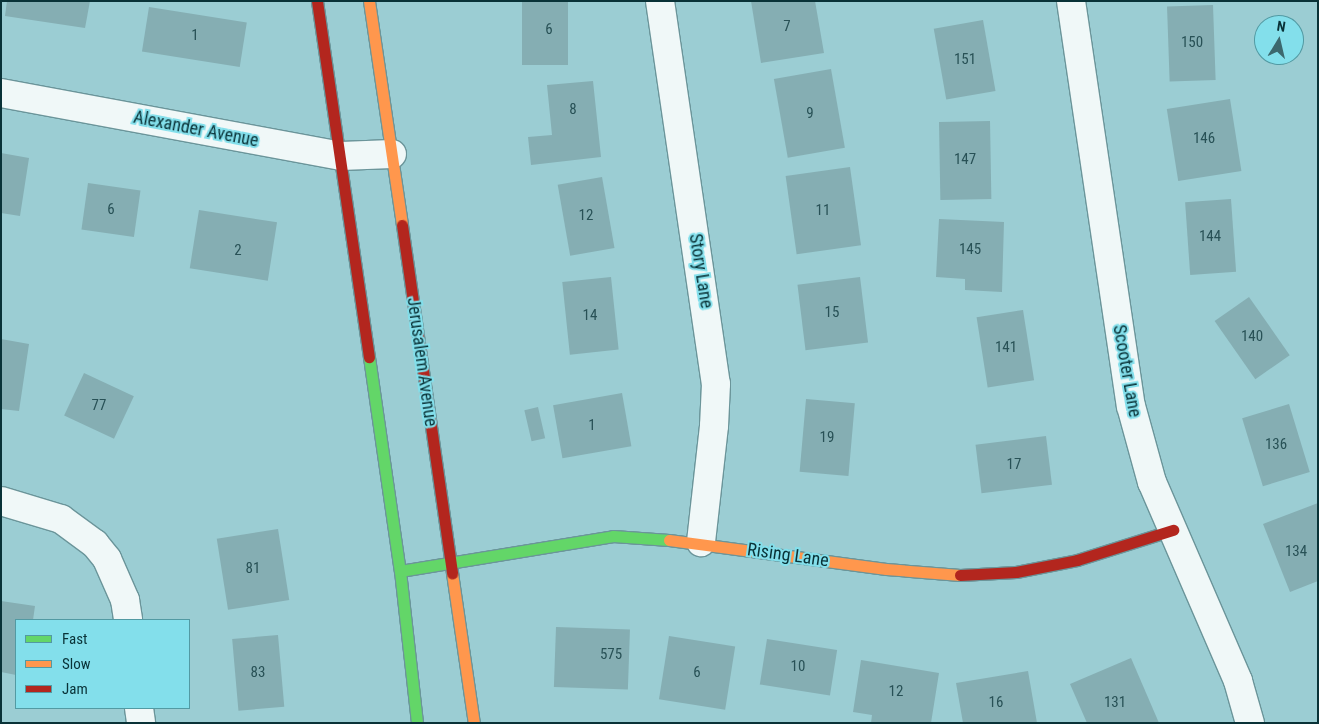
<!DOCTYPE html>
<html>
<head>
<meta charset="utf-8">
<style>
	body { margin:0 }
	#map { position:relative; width:1319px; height:724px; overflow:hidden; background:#9bcdd3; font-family:"Roboto Condensed",sans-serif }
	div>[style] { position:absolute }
	.building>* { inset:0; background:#85aeb3; transform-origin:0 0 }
	.roads { filter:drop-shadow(1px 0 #6b959a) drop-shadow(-1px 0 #6b959a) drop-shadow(0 1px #6b959a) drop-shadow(0 -1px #6b959a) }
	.street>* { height:28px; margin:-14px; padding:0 14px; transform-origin:14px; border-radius:14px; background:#f0f8f8 }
	.fast>* { height:11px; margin:-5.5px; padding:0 5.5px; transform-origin:5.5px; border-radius:5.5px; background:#63d668 }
	.slow>* { height:11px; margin:-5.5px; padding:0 5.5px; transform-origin:5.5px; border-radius:5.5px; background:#ff974d }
	.jam>* { height:11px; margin:-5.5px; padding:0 5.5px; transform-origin:5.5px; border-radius:5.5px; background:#b3261e }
	span { translate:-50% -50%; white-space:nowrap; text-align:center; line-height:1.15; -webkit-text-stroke:4px #83dfeb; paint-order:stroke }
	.number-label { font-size:15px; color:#285156 }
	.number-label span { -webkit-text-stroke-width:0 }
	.street-label { font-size:18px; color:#093237 }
	.frame { position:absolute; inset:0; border:2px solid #093237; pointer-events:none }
	.legend { position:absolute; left:15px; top:619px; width:175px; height:90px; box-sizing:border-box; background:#83dfeb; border:1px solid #529aa3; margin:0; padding:6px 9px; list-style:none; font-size:15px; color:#093237 }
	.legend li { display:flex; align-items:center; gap:10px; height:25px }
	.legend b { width:25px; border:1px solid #529aa3 }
	.north { position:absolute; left:1254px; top:15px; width:50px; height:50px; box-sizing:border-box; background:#83dfeb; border:1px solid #529aa3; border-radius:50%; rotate:9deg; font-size:14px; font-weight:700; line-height:20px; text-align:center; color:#093237 }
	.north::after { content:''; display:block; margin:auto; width:18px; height:22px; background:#3c686e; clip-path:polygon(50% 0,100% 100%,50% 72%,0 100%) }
</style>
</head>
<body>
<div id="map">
	<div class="building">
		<div style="clip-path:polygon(7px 1px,90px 1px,85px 28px,5px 16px)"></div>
		<div style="left:522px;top:1px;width:46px;height:64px"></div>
		<div style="clip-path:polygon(751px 1px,815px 1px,824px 53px,761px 63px)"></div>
		<div style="left:1213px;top:5px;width:75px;height:46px;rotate:88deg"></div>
		<div style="left:149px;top:7px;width:99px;height:45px;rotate:9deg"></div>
		<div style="left:983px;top:20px;width:72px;height:50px;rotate:80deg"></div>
		<div style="left:831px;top:69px;width:80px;height:58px;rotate:80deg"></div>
		<div style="clip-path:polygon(593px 81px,601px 157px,531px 165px,528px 137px,552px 135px,547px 85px)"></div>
		<div style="left:1230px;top:99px;width:73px;height:64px;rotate:81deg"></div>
		<div style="left:990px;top:121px;width:78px;height:51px;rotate:89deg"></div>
		<div style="clip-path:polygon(1px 153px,29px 158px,20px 216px,1px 213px)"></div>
		<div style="left:850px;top:167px;width:79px;height:65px;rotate:82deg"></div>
		<div style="left:602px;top:177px;width:72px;height:45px;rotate:80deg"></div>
		<div style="left:88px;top:183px;width:53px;height:47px;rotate:8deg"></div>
		<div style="left:1231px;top:199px;width:73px;height:46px;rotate:86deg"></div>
		<div style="left:199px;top:210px;width:79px;height:59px;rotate:9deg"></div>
		<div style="clip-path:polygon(939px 219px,1004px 222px,1002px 292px,965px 290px,965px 279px,936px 277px)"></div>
		<div style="left:611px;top:277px;width:73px;height:49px;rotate:84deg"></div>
		<div style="left:860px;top:277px;width:66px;height:63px;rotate:83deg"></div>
		<div style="left:1249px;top:297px;width:71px;height:42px;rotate:55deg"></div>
		<div style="left:1023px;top:310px;width:71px;height:47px;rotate:81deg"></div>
		<div style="clip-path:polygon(1px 339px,29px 344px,19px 411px,1px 409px)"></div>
		<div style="left:84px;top:373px;width:55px;height:47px;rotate:25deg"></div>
		<div style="left:622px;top:393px;width:54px;height:70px;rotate:80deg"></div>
		<div style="left:806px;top:399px;width:49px;height:73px;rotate:5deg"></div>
		<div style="left:1289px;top:404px;width:71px;height:49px;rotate:73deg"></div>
		<div style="left:538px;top:407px;width:32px;height:14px;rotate:77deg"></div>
		<div style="left:1046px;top:436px;width:49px;height:71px;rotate:83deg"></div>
		<div style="clip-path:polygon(1318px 503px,1318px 581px,1290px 592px,1263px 524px)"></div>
		<div style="left:278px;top:529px;width:72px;height:62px;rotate:81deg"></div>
		<div style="clip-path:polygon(1px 601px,35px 606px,33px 620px,16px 620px,16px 675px,1px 672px)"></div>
		<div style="left:556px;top:627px;width:74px;height:60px;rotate:2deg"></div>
		<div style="left:278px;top:635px;width:72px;height:46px;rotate:85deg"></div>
		<div style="left:669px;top:636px;width:67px;height:64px;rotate:9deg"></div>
		<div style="left:767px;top:639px;width:71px;height:46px;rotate:9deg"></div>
		<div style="clip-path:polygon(1131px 658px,1159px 723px,1087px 723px,1070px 684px)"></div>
		<div style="clip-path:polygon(861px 660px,939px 673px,931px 723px,871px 723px,872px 715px,853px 712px)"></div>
		<div style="clip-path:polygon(1028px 671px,1037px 723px,963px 723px,956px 683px)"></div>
	</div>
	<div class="roads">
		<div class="street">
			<div style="left:660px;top:1px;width:387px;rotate:81.7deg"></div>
			<div style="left:716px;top:384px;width:42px;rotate:92.7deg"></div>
			<div style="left:714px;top:426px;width:117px;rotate:96.4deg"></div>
			<div style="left:1071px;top:1px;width:409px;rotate:81.6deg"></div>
			<div style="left:1131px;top:406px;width:79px;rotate:74.6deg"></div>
			<div style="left:1152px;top:482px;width:217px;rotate:66.6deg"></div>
			<div style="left:1238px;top:681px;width:44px;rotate:74.1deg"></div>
			<div style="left:1px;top:93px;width:346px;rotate:10.5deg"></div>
			<div style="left:341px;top:156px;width:51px;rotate:-2.2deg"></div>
			<div style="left:1px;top:501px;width:63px;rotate:16.7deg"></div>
			<div style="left:61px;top:519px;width:42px;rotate:36.3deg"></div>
			<div style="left:95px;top:544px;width:19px;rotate:51deg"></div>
			<div style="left:107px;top:559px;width:45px;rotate:66.3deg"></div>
			<div style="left:125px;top:600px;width:20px;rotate:81deg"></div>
			<div style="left:139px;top:708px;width:15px;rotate:82deg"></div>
		</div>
		<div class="fast">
			<div style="left:369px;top:357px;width:216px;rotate:81.8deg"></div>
			<div style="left:400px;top:571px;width:153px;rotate:83.6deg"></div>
			<div style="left:400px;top:571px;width:216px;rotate:-9.3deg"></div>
			<div style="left:613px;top:536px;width:56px;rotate:4.1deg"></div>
		</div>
		<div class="slow">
			<div style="left:369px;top:1px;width:226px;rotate:81.6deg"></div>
			<div style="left:669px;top:540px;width:219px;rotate:7.6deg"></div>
			<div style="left:886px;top:569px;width:74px;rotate:4.6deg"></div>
			<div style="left:452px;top:573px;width:152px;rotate:81.7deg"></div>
		</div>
		<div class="jam">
			<div style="left:317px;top:1px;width:360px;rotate:81.7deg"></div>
			<div style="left:402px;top:225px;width:352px;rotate:81.8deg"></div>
			<div style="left:960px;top:575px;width:56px;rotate:-3.1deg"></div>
			<div style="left:1016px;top:572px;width:62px;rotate:-11.1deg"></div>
			<div style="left:1077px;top:560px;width:101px;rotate:-17.4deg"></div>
		</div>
	</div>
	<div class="number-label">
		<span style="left:787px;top:27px">7</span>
		<span style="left:549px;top:30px">6</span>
		<span style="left:195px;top:36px">1</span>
		<span style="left:1192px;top:43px">150</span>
		<span style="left:965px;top:60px">151</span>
		<span style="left:573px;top:110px">8</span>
		<span style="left:810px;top:114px">9</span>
		<span style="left:1204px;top:139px">146</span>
		<span style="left:965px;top:160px">147</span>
		<span style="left:111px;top:210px">6</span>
		<span style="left:823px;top:211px">11</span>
		<span style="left:586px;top:216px">12</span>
		<span style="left:1210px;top:237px">144</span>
		<span style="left:970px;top:250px">145</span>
		<span style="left:238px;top:251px">2</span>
		<span style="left:832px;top:313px">15</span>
		<span style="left:590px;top:316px">14</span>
		<span style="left:1252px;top:337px">140</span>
		<span style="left:1006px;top:348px">141</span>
		<span style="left:99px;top:406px">77</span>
		<span style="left:592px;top:426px">1</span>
		<span style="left:827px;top:438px">19</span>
		<span style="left:1276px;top:445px">136</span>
		<span style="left:1014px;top:465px">17</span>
		<span style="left:1296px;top:552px">134</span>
		<span style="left:253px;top:569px">81</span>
		<span style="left:611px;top:655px">575</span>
		<span style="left:798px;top:667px">10</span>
		<span style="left:258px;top:673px">83</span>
		<span style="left:697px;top:673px">6</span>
		<span style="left:896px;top:692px">12</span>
		<span style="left:996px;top:703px">16</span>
		<span style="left:1115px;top:703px">131</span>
	</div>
	<div class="street-label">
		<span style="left:196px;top:129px;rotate:11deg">Alexander Avenue</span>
		<span style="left:701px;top:271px;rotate:81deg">Story Lane</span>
		<span style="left:422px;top:362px;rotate:82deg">Jerusalem Avenue</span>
		<span style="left:1127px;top:371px;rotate:80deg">Scooter Lane</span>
		<span style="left:788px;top:555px;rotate:8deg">Rising Lane</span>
	</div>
	<div class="frame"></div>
	<ul class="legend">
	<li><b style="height:6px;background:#63d668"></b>Fast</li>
	<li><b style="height:6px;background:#ff974d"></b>Slow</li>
	<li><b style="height:6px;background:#b3261e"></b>Jam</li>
	</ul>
	<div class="north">N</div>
</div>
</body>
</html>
